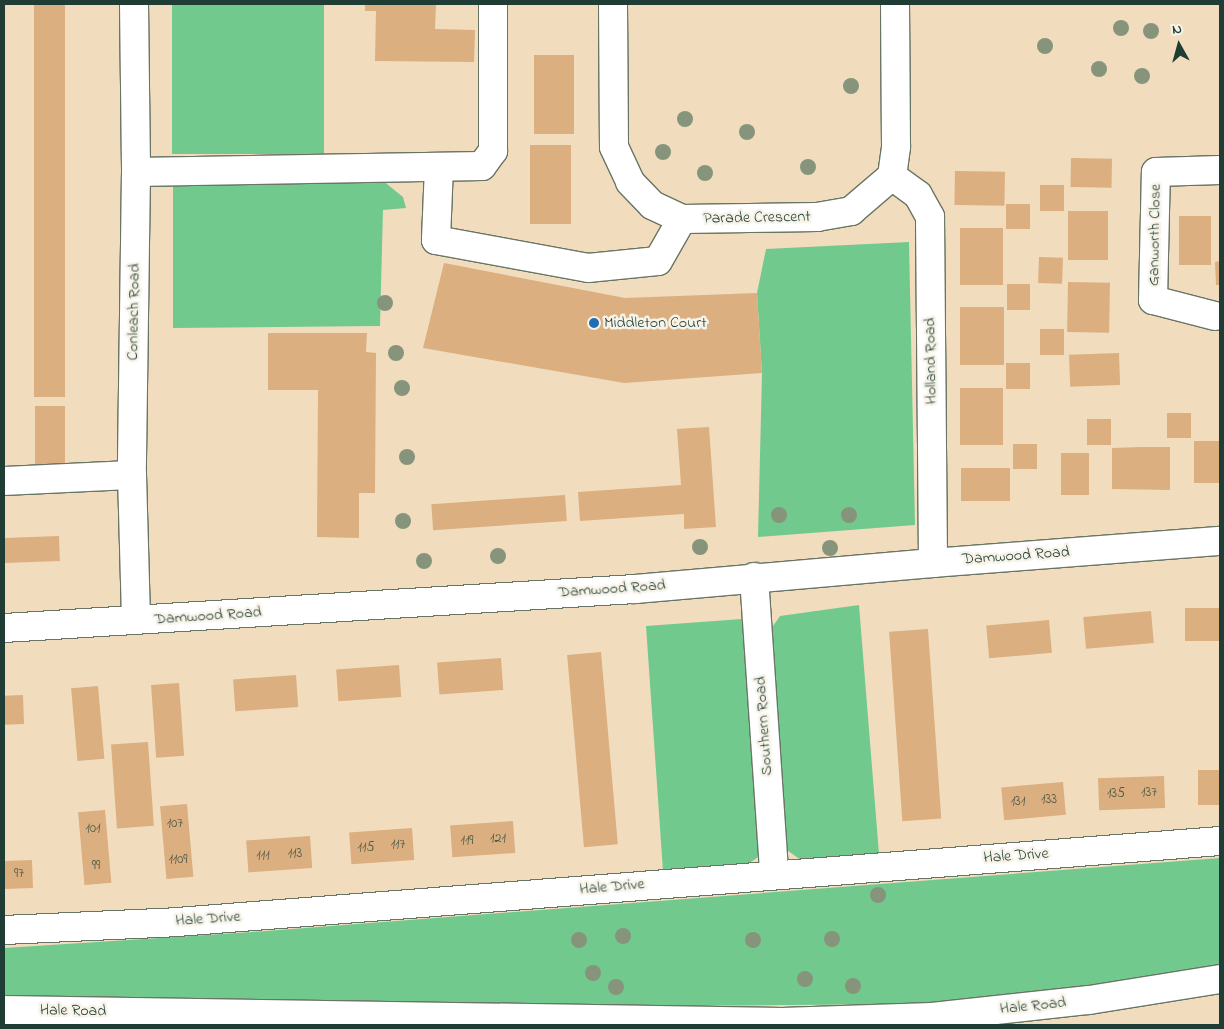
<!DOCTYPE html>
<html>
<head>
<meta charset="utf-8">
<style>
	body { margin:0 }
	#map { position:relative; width:1224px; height:1029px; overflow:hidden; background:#f2dcbe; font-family:"Indie Flower",sans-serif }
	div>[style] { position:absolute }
	.green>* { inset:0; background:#72c98e; transform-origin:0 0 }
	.building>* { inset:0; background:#dbaf7f; transform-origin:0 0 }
	.roads { filter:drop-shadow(1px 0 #697564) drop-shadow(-1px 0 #697564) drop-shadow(0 1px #697564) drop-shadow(0 -1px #697564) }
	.minor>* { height:28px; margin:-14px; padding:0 14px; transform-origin:14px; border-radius:14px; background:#fff }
	.trees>* { width:16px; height:16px; margin:-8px; border-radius:50%; background:#87947c }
	.dots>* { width:14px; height:14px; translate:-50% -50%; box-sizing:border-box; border:2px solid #f7f3e8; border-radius:50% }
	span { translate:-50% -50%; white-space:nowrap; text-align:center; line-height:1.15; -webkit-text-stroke:5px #f7f3e8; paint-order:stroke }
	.number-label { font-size:14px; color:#4e5a47 }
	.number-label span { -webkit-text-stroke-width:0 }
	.street-label { font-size:16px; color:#1f3d34 }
	.poi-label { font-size:16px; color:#1f3d34 }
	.left { translate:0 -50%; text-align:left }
	.frame { position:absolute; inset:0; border:5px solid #1f3d34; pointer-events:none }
	.north { position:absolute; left:1154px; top:20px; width:50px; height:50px; -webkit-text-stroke:4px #f7f3e8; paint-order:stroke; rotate:353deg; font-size:14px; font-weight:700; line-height:20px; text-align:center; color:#1f3d34 }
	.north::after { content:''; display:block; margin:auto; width:18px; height:22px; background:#1f3d34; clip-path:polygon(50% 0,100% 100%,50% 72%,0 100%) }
</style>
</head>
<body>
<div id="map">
	<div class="green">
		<div style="left:172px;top:4px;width:152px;height:150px"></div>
		<div style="clip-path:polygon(382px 180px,403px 197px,406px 208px,383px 210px,380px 326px,173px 328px,173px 186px)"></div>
		<div style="clip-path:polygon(909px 242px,915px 525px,758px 537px,762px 373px,757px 293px,766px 249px)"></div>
		<div style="clip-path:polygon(859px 605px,879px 854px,802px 861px,787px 850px,771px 629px,780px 616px)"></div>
		<div style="clip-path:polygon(742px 619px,763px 854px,746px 865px,663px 871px,646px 626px)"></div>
		<div style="clip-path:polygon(1220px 858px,1220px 965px,1078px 990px,914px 1004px,466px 1008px,4px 999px,4px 948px,266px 931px)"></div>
	</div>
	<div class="building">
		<div style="left:34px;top:4px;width:31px;height:393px"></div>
		<div style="clip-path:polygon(365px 4px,436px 4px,435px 29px,475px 30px,474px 62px,375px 61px,376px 11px,365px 11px)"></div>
		<div style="left:534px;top:55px;width:40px;height:79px"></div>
		<div style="left:530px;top:145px;width:41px;height:79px"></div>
		<div style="left:1071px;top:158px;width:41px;height:29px;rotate:1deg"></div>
		<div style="left:955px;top:171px;width:50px;height:34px;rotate:1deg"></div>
		<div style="left:1040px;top:185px;width:24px;height:26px"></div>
		<div style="left:1006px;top:204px;width:24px;height:25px"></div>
		<div style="left:1068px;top:211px;width:40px;height:49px"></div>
		<div style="left:1179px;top:216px;width:32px;height:49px"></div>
		<div style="left:960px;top:228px;width:43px;height:57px"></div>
		<div style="left:1039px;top:257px;width:24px;height:26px;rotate:2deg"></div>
		<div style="clip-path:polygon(1220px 261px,1220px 285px,1216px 285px,1215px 262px)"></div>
		<div style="clip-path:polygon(444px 263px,625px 298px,757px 293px,762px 373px,624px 383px,423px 348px)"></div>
		<div style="left:1068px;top:282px;width:42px;height:50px;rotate:1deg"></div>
		<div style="left:1007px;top:284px;width:23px;height:26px"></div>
		<div style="left:1004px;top:307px;width:58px;height:44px;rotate:90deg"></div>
		<div style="left:1040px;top:329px;width:24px;height:26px"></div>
		<div style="clip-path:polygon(268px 333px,367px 333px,366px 352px,376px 353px,375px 493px,359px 493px,359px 538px,317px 537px,318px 390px,268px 390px)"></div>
		<div style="left:1119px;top:353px;width:32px;height:50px;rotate:88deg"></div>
		<div style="left:1006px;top:363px;width:24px;height:26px"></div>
		<div style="left:960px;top:388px;width:43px;height:57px"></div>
		<div style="left:35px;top:406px;width:30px;height:61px"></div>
		<div style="left:1167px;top:413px;width:24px;height:25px"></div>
		<div style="left:1087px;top:419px;width:24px;height:26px"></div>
		<div style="clip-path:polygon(709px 427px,716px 527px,684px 529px,684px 514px,580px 521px,578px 492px,681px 485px,677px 429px)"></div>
		<div style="left:1194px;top:441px;width:26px;height:42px"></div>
		<div style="left:1013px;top:444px;width:24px;height:25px"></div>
		<div style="clip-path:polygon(1141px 447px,1170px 447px,1170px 490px,1112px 489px,1112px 448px)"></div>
		<div style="left:1061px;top:453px;width:28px;height:42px"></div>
		<div style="left:961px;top:468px;width:49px;height:33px"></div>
		<div style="left:565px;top:495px;width:26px;height:134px;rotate:86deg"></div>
		<div style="left:59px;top:536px;width:25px;height:55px;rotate:88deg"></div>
		<div style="left:1220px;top:608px;width:33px;height:35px;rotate:90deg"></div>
		<div style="left:1151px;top:611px;width:32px;height:68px;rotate:85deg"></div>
		<div style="left:1049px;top:620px;width:33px;height:63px;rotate:85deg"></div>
		<div style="left:928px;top:629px;width:190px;height:39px;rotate:86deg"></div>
		<div style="left:601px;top:652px;width:193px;height:34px;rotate:85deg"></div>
		<div style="left:501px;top:658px;width:32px;height:64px;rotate:86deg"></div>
		<div style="left:399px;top:665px;width:32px;height:63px;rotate:86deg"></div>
		<div style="left:296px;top:675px;width:32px;height:63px;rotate:86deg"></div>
		<div style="left:179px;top:683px;width:73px;height:28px;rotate:86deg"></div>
		<div style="left:98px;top:686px;width:73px;height:27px;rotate:85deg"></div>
		<div style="left:23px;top:695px;width:29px;height:19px;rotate:88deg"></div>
		<div style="left:148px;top:742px;width:84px;height:37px;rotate:86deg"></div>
		<div style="left:1220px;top:770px;width:35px;height:22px;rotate:90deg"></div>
		<div style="left:1164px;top:776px;width:32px;height:66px;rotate:88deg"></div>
		<div style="left:1063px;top:782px;width:33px;height:62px;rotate:85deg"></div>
		<div style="left:187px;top:804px;width:73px;height:27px;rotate:85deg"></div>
		<div style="left:105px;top:810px;width:73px;height:27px;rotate:85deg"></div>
		<div style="left:513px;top:821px;width:32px;height:63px;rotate:86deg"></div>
		<div style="left:412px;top:828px;width:32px;height:63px;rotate:86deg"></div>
		<div style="left:310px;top:836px;width:32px;height:64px;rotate:86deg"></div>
		<div style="left:32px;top:860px;width:28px;height:28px;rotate:88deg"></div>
	</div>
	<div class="roads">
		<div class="minor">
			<div style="left:134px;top:4px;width:168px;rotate:89.3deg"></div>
			<div style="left:136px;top:172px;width:303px;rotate:90.8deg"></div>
			<div style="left:132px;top:475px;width:145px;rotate:88.4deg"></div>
			<div style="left:613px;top:4px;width:143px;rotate:89.6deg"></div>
			<div style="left:614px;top:147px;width:38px;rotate:65deg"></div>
			<div style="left:630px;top:182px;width:32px;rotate:46deg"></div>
			<div style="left:652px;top:205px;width:33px;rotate:25deg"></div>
			<div style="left:682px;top:219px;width:135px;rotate:-0.8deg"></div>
			<div style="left:817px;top:217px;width:35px;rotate:-10deg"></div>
			<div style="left:851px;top:211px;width:54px;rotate:-40.5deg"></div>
			<div style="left:892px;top:176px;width:30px;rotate:-82deg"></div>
			<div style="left:896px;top:146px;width:142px;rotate:-90.4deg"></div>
			<div style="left:439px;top:167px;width:73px;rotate:92.4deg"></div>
			<div style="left:436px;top:240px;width:155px;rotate:10.4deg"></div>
			<div style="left:588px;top:268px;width:70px;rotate:-5.7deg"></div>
			<div style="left:658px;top:261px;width:48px;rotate:-60.3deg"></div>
			<div style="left:136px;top:172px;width:346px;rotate:-1deg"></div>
			<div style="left:482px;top:166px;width:19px;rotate:-54deg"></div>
			<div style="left:493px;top:151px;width:147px;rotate:-90deg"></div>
			<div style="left:892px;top:176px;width:32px;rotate:36deg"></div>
			<div style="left:918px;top:195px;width:25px;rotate:61deg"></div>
			<div style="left:930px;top:217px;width:346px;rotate:89.5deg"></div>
			<div style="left:1215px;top:316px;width:64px;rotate:-165.5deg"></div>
			<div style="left:1153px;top:300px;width:128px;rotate:-88.7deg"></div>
			<div style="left:1156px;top:172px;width:64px;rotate:-1.8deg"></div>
			<div style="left:4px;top:481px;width:128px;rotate:-2.7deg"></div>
			<div style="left:754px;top:577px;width:298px;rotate:86.1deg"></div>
			<div style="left:4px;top:628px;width:632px;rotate:-3.54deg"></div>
			<div style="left:635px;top:589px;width:299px;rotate:-5deg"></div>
			<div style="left:933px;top:563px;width:288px;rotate:-4.4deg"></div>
			<div style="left:4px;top:930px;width:173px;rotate:-2.6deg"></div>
			<div style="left:177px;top:922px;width:1046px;rotate:-4.44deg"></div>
			<div style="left:4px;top:1010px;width:778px;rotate:0.88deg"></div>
			<div style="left:782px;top:1022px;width:150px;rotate:-1.9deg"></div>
			<div style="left:932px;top:1017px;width:158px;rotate:-6.2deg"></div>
			<div style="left:1089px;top:1000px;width:133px;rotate:-9.1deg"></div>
		</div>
	</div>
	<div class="trees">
		<div style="left:1121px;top:28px"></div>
		<div style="left:1151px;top:31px"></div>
		<div style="left:1045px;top:46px"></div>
		<div style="left:1099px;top:69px"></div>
		<div style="left:1142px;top:76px"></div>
		<div style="left:851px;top:86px"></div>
		<div style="left:685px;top:119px"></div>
		<div style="left:747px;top:132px"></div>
		<div style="left:663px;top:152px"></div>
		<div style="left:808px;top:167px"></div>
		<div style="left:705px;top:173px"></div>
		<div style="left:385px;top:303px"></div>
		<div style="left:396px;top:353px"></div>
		<div style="left:402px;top:388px"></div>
		<div style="left:407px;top:457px"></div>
		<div style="left:779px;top:515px"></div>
		<div style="left:849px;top:515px"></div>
		<div style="left:403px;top:521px"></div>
		<div style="left:700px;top:547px"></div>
		<div style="left:830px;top:548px"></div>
		<div style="left:498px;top:556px"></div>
		<div style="left:424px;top:561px"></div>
		<div style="left:878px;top:895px"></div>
		<div style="left:623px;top:936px"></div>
		<div style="left:832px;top:939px"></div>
		<div style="left:579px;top:940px"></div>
		<div style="left:753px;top:940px"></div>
		<div style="left:593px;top:973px"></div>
		<div style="left:805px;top:979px"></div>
		<div style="left:853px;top:986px"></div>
		<div style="left:616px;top:987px"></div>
	</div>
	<div class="dots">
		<div style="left:594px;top:323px;background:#1f6fb2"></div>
	</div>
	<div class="number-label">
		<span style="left:1149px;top:793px">137</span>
		<span style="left:1116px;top:794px">135</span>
		<span style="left:1049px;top:800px">133</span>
		<span style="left:1018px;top:802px">131</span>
		<span style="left:175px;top:824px">107</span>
		<span style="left:93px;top:829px">101</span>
		<span style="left:498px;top:839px">121</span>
		<span style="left:467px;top:841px">119</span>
		<span style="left:398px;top:845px">117</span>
		<span style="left:366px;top:848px">115</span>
		<span style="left:295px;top:854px">113</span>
		<span style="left:263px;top:856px">111</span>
		<span style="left:178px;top:860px">1109</span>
		<span style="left:96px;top:866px">99</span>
		<span style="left:19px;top:874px">97</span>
	</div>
	<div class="street-label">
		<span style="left:757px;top:218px;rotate:-1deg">Parade Crescent</span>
		<span style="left:1155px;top:235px;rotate:-89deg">Ganworth Close</span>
		<span style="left:134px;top:312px;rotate:-89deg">Conleach Road</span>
		<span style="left:931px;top:361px;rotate:-91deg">Holland Road</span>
		<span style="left:1016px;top:556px;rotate:-4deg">Damwood Road</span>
		<span style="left:612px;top:589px;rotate:-4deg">Damwood Road</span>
		<span style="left:208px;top:616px;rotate:-4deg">Damwood Road</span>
		<span style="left:764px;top:726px;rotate:-94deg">Southern Road</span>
		<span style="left:1016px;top:856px;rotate:-4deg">Hale Drive</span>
		<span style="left:612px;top:887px;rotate:-5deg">Hale Drive</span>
		<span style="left:208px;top:919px;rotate:-4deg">Hale Drive</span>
		<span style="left:1033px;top:1006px;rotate:-6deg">Hale Road</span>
		<span style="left:73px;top:1011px;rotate:1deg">Hale Road</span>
	</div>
	<div class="poi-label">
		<span class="left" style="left:604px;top:323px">Middleton Court</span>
	</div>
	<div class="frame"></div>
	<div class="north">N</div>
</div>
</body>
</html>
